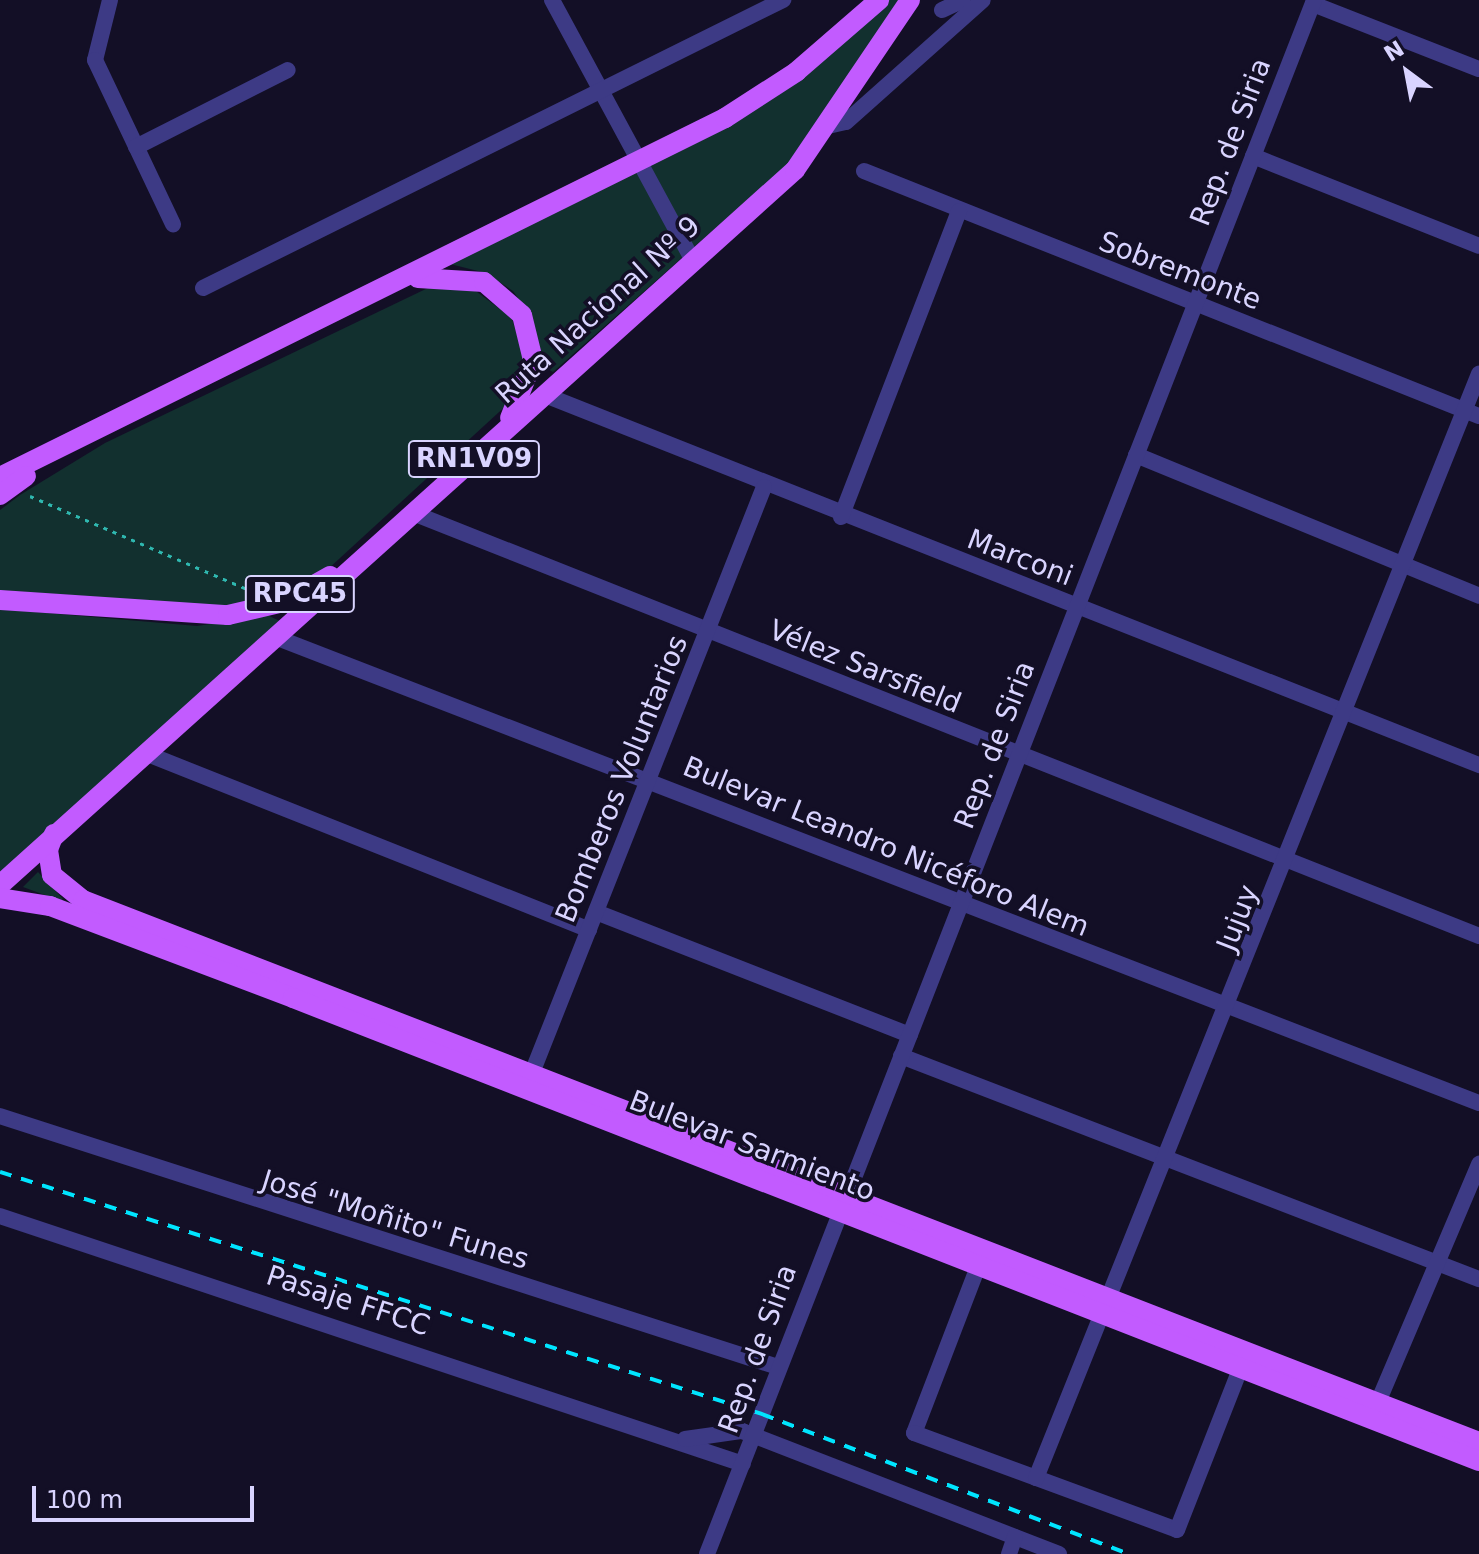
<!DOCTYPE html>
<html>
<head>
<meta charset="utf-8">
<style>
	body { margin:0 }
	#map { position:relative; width:1479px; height:1554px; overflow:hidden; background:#130f26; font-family:"DejaVu Sans",sans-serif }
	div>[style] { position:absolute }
	.green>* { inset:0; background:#12302f }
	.path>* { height:3px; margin-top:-1.5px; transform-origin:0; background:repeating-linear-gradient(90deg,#2fb8b0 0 4px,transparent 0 10px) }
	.minor>* { height:16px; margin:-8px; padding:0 8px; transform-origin:8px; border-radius:8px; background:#3d3a85 }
	.major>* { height:20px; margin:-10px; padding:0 10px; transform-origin:10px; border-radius:10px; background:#c25bff }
	.rail>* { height:4px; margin-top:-2px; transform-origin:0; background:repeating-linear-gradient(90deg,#00e5ff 0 12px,transparent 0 22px) }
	span { translate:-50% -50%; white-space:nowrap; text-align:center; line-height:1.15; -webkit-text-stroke:7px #130f26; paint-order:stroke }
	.shield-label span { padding:2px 6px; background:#130f26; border:2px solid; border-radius:6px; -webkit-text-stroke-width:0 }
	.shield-label { font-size:26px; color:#d9d4ff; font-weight:700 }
	.street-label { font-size:28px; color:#d9d4ff }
	.north { position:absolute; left:1367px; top:32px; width:80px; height:80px; -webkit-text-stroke:6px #130f26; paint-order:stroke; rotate:328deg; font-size:22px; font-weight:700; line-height:32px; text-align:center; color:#d9d4ff }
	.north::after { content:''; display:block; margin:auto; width:28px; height:36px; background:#d9d4ff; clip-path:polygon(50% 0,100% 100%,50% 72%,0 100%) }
	.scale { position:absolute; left:32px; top:1486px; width:222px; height:36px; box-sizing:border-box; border:4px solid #d9d4ff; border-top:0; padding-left:10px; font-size:24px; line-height:28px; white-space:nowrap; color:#d9d4ff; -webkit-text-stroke:6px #130f26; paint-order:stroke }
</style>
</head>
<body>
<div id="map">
	<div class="green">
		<div style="clip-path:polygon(888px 0,902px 0,798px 155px,553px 372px,540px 365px,533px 319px,513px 291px,486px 273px,450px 264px,741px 118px)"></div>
		<div style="clip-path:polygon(432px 286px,473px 289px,512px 318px,524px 361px,510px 402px,327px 570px,292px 592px,236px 607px,0 590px,0 510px,20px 495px,105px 443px)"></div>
		<div style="clip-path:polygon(0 609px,197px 626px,267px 615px,280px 621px,0 874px)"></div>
		<div style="clip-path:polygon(38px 872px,63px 899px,61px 901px,23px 887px)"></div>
	</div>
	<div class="path">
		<div style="left:30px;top:496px;width:244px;rotate:23.2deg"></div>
	</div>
	<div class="minor">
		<div style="left:110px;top:0;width:62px;rotate:104deg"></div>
		<div style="left:95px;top:60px;width:182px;rotate:64.6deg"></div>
		<div style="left:552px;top:0;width:299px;rotate:61.6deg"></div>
		<div style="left:1313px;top:4px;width:178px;rotate:21.4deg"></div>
		<div style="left:942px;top:10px;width:23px;rotate:-25deg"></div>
		<div style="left:828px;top:126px;width:18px;rotate:-13deg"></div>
		<div style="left:846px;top:122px;width:183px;rotate:-41.7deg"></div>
		<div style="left:136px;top:147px;width:170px;rotate:-26.9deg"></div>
		<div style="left:1253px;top:156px;width:243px;rotate:21.7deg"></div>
		<div style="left:864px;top:171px;width:662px;rotate:21.72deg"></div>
		<div style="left:203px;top:288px;width:648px;rotate:-26.41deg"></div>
		<div style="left:545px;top:395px;width:1005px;rotate:21.61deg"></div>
		<div style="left:1136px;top:455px;width:371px;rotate:22.3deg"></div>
		<div style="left:413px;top:513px;width:1147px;rotate:21.64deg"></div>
		<div style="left:841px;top:517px;width:328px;rotate:-68.9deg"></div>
		<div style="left:275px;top:637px;width:1291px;rotate:21.16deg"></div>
		<div style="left:145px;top:753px;width:478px;rotate:21.7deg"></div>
		<div style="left:596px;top:912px;width:337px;rotate:21.4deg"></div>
		<div style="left:901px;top:1056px;width:620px;rotate:21.1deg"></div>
		<div style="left:528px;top:1083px;width:641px;rotate:-68.4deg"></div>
		<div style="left:0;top:1116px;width:817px;rotate:17.88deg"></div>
		<div style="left:0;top:1216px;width:783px;rotate:18.46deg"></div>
		<div style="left:979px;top:1264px;width:181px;rotate:111deg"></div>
		<div style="left:914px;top:1433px;width:280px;rotate:20.2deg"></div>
		<div style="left:1177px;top:1530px;width:175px;rotate:-68.6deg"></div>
		<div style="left:1373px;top:1414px;width:272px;rotate:-67deg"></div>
		<div style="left:685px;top:1439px;width:58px;rotate:-8deg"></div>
		<div style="left:742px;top:1431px;width:340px;rotate:21.2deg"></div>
		<div style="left:1036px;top:1478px;width:1190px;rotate:-68.14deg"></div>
		<div style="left:707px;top:1554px;width:1668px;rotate:-68.66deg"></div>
		<div style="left:1009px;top:1554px;width:18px;rotate:-71deg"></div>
	</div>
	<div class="major">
		<div style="left:418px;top:278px;width:66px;rotate:3.5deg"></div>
		<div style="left:484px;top:282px;width:50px;rotate:41deg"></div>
		<div style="left:522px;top:315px;width:46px;rotate:76.3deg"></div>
		<div style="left:533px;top:360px;width:62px;rotate:111.6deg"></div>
		<div style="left:0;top:477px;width:809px;rotate:-26.34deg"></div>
		<div style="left:725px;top:118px;width:85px;rotate:-32.9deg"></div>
		<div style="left:796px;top:72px;width:110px;rotate:-40.9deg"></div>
		<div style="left:0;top:495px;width:32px;rotate:-36deg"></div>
		<div style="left:0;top:600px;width:228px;rotate:3.8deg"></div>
		<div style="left:228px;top:615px;width:57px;rotate:-13.1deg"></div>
		<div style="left:284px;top:602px;width:53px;rotate:-29.5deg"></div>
		<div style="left:54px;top:834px;width:17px;rotate:111deg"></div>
		<div style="left:48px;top:850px;width:25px;rotate:81deg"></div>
		<div style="left:52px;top:875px;width:40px;rotate:39deg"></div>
		<div style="left:83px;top:900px;width:1498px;rotate:21.22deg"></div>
		<div style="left:0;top:885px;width:1069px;rotate:-41.97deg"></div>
		<div style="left:795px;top:170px;width:205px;rotate:-55.9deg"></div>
		<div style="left:0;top:898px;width:51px;rotate:9.1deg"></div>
		<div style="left:50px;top:906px;width:260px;rotate:20.7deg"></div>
		<div style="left:293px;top:998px;width:1273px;rotate:21.33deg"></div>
	</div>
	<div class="rail">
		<div style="left:0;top:1172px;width:800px;rotate:17.62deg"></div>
		<div style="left:762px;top:1414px;width:393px;rotate:20.9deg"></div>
	</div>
	<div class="shield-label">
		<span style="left:474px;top:459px">RN1V09</span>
		<span style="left:300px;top:594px">RPC45</span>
	</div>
	<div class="street-label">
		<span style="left:1231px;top:142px;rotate:-69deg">Rep. de Siria</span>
		<span style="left:1180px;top:271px;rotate:21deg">Sobremonte</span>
		<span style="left:598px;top:310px;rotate:-42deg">Ruta Nacional Nº 9</span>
		<span style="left:1020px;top:558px;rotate:21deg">Marconi</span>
		<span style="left:865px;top:667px;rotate:22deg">Vélez Sarsfield</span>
		<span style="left:995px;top:745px;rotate:-69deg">Rep. de Siria</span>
		<span style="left:622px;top:779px;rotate:-68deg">Bomberos Voluntarios</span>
		<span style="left:886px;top:847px;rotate:22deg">Bulevar Leandro Nicéforo Alem</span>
		<span style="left:1238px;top:918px;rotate:-69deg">Jujuy</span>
		<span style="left:752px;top:1146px;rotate:21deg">Bulevar Sarmiento</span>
		<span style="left:395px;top:1220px;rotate:17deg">José "Moñito" Funes</span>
		<span style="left:348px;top:1301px;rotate:18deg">Pasaje FFCC</span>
		<span style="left:758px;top:1349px;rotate:-70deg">Rep. de Siria</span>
	</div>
	<div class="north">N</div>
	<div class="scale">100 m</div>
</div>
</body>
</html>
